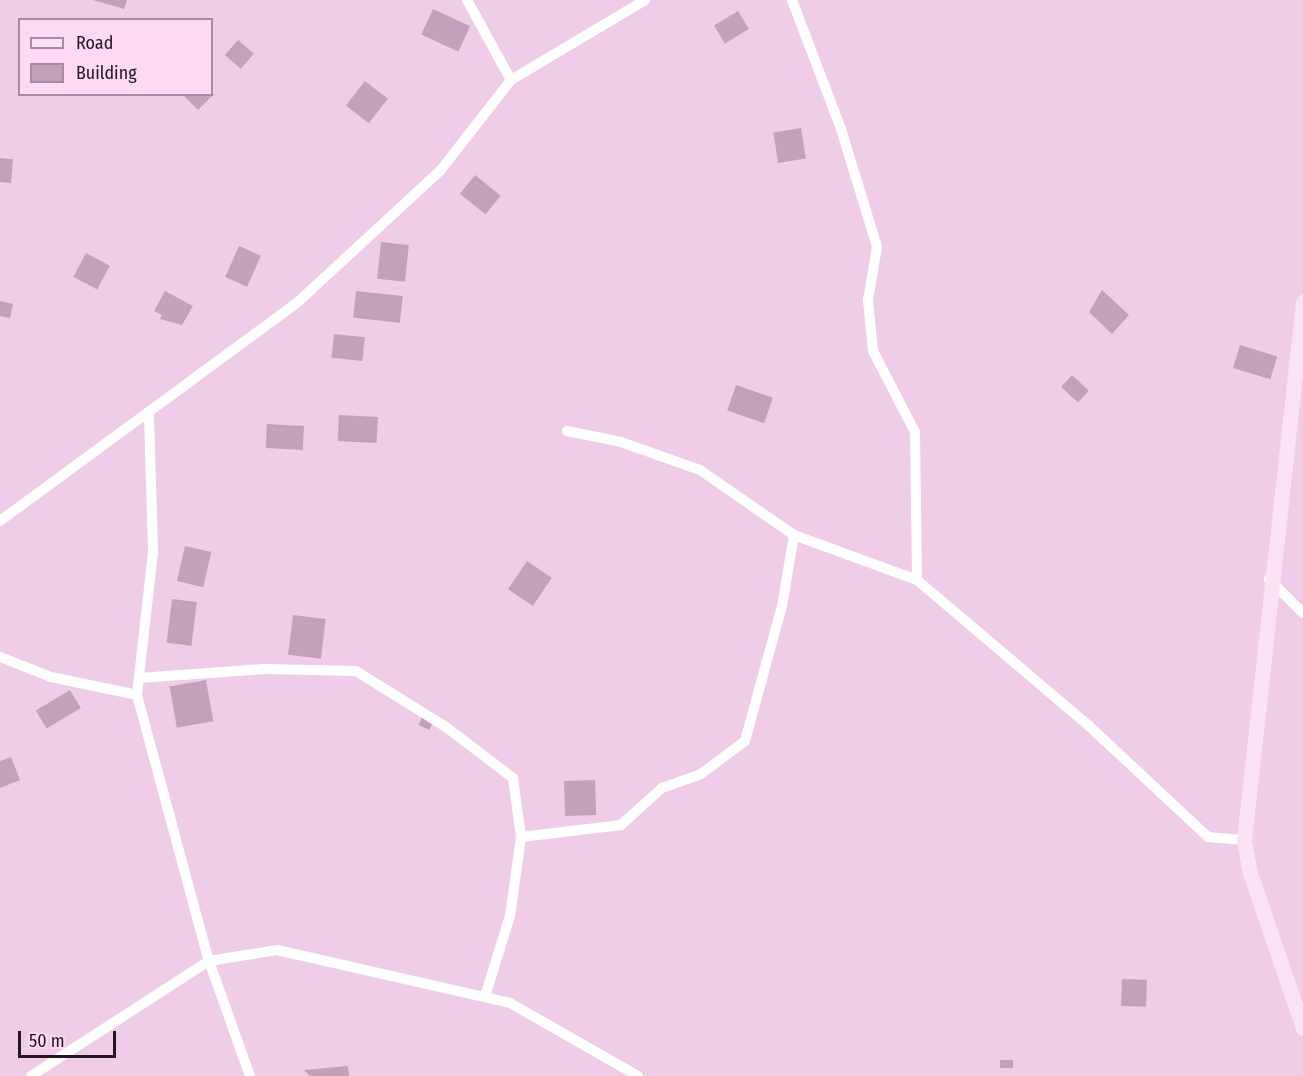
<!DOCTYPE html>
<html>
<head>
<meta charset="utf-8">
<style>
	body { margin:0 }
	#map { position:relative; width:1303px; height:1076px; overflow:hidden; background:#efcce8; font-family:"Fira Sans Condensed",sans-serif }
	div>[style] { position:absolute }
	.building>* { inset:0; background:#c3a1bd; transform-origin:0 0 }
	.street>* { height:10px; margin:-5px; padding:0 5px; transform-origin:5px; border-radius:5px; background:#fff }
	.secondary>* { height:15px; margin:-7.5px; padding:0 7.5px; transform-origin:7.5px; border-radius:7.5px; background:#fae3f7 }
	span { translate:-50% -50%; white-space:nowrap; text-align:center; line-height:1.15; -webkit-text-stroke:5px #fdd9f6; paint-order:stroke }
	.legend { position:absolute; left:18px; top:18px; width:195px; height:78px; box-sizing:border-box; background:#fdd9f6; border:2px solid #a68ba1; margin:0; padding:8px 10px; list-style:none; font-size:18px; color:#231721 }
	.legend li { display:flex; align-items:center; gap:12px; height:30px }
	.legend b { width:30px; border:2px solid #a68ba1 }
	.scale { position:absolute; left:18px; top:1031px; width:98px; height:27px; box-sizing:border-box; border:3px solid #231721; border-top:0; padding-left:8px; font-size:18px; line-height:21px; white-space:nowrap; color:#231721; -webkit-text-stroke:4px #fdd9f6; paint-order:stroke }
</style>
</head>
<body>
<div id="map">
	<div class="building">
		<div style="clip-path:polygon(93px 0,127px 0,124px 9px)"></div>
		<div style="left:433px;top:9px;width:41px;height:28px;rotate:25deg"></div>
		<div style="left:738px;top:11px;width:21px;height:28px;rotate:59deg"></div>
		<div style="left:238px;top:40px;width:21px;height:20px;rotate:41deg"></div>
		<div style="left:365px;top:81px;width:29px;height:31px;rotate:38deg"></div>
		<div style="clip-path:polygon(182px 94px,214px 94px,198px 110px)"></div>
		<div style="left:801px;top:128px;width:31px;height:28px;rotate:81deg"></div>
		<div style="clip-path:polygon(0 158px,13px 159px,11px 183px,0 182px)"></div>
		<div style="left:475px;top:175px;width:33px;height:24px;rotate:39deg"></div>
		<div style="left:381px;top:242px;width:28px;height:37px;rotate:6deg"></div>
		<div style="left:239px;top:246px;width:24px;height:34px;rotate:24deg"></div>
		<div style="left:86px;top:253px;width:27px;height:27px;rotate:28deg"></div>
		<div style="clip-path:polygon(1102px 290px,1129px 315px,1112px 334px,1089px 312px)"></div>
		<div style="clip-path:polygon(165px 291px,193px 306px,182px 325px,160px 319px,162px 315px,154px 311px)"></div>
		<div style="left:356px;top:291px;width:47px;height:27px;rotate:6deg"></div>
		<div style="clip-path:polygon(0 301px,13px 304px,10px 318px,0 316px)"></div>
		<div style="left:334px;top:334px;width:31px;height:24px;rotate:6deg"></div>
		<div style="left:1240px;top:345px;width:39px;height:24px;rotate:17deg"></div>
		<div style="left:1072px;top:375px;width:23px;height:16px;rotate:43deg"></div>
		<div style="left:736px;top:385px;width:39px;height:27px;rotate:19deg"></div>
		<div style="left:339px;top:415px;width:39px;height:26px;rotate:3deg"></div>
		<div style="left:267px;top:424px;width:37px;height:24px;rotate:3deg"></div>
		<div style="left:185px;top:546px;width:27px;height:36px;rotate:13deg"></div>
		<div style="left:527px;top:561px;width:30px;height:34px;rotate:34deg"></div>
		<div style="left:172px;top:599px;width:25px;height:44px;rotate:7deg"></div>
		<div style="left:293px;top:615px;width:33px;height:40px;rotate:7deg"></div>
		<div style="left:206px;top:680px;width:42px;height:37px;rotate:80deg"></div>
		<div style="left:70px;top:690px;width:21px;height:40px;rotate:59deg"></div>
		<div style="left:423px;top:715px;width:12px;height:11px;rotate:24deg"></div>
		<div style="clip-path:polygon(11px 757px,20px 780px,0 788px,0 761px)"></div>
		<div style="left:595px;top:780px;width:35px;height:31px;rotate:88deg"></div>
		<div style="left:1122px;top:979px;width:25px;height:27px;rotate:2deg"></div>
		<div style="left:1000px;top:1060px;width:13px;height:8px"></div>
		<div style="clip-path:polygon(348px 1066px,349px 1076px,310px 1076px,304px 1070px)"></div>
	</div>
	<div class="street">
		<div style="left:467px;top:0;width:91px;rotate:61.2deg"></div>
		<div style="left:792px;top:0;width:138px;rotate:69.2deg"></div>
		<div style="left:841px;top:129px;width:123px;rotate:73deg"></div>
		<div style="left:877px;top:247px;width:54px;rotate:99.6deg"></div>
		<div style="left:868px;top:300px;width:51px;rotate:84.4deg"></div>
		<div style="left:873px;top:351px;width:91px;rotate:62.6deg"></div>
		<div style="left:915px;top:432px;width:148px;rotate:89.2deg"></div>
		<div style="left:149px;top:416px;width:136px;rotate:88.3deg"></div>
		<div style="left:153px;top:552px;width:144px;rotate:96.4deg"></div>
		<div style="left:137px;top:695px;width:276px;rotate:74.9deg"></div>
		<div style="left:209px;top:961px;width:122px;rotate:70.4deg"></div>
		<div style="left:567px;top:431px;width:55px;rotate:11.5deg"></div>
		<div style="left:621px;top:442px;width:84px;rotate:19.5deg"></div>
		<div style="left:700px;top:470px;width:114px;rotate:34.7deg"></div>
		<div style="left:0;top:521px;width:371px;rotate:-36.3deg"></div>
		<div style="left:299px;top:301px;width:192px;rotate:-42.7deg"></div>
		<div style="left:440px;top:171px;width:115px;rotate:-52deg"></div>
		<div style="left:511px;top:80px;width:156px;rotate:-30.8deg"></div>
		<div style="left:1269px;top:579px;width:48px;rotate:45deg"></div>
		<div style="left:0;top:657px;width:55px;rotate:21.4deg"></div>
		<div style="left:51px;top:677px;width:88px;rotate:11.8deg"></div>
		<div style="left:139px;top:678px;width:127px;rotate:-4.1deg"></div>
		<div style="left:266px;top:669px;width:90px;rotate:1.3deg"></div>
		<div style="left:356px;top:671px;width:106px;rotate:31.9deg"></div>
		<div style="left:446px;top:727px;width:84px;rotate:37.3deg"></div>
		<div style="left:513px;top:778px;width:60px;rotate:82.3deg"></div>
		<div style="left:521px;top:837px;width:80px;rotate:97.9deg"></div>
		<div style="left:510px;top:916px;width:84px;rotate:107.4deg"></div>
		<div style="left:521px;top:837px;width:101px;rotate:-6.8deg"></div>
		<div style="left:621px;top:825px;width:55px;rotate:-42.1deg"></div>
		<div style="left:662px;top:788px;width:41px;rotate:-19.7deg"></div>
		<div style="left:701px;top:774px;width:55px;rotate:-36.9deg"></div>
		<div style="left:745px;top:741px;width:140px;rotate:-74.7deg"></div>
		<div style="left:782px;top:606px;width:72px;rotate:-80.4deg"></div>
		<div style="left:794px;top:535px;width:131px;rotate:20.1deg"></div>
		<div style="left:917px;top:580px;width:224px;rotate:40.3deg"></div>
		<div style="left:1088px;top:725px;width:164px;rotate:43deg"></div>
		<div style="left:1208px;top:837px;width:36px;rotate:5deg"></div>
		<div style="left:31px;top:1076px;width:212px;rotate:-32.9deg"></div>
		<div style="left:209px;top:961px;width:69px;rotate:-9.2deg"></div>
		<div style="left:277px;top:950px;width:239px;rotate:12.8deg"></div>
		<div style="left:510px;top:1003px;width:147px;rotate:29.7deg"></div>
	</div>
	<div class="secondary">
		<div style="left:1303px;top:302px;width:541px;rotate:96.26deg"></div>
		<div style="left:1244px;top:840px;width:34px;rotate:80deg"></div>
		<div style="left:1250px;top:873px;width:164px;rotate:71.1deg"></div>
	</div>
	<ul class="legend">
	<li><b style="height:8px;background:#fae3f7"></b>Road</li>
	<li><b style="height:16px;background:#c3a1bd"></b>Building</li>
	</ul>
	<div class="scale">50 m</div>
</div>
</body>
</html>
